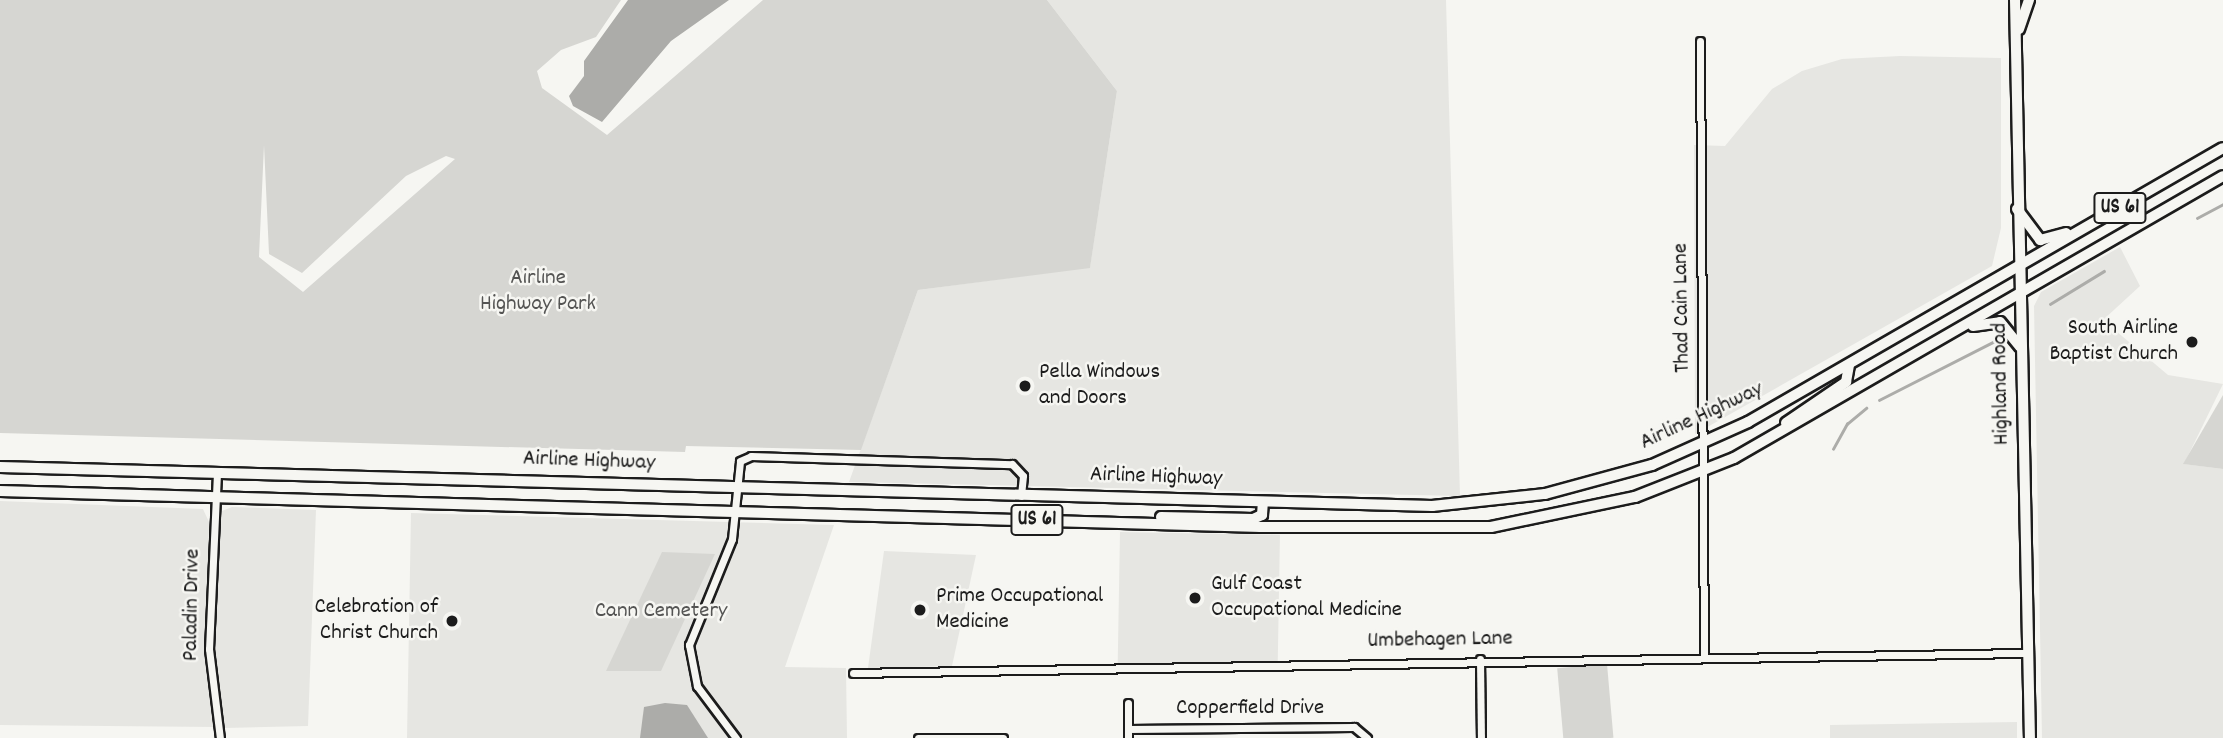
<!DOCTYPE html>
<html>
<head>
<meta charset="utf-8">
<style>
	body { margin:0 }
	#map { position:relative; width:2223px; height:738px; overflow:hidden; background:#f6f6f2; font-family:Dekko,sans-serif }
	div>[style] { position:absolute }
	.built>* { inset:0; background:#e6e6e2; transform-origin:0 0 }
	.green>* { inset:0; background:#d6d6d2; transform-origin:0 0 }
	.water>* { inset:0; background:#acaca9 }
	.stream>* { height:2.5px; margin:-1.25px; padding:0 1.25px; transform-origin:1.25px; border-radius:1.25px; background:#acaca9 }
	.roads { filter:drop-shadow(2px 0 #1c1c1c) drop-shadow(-2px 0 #1c1c1c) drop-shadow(0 2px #1c1c1c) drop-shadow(0 -2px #1c1c1c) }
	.minor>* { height:7px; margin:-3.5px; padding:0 3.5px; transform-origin:3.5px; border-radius:3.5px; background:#f6f6f2 }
	.secondary>* { height:10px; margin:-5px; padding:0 5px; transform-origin:5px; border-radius:5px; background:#f6f6f2 }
	.trunk>* { height:10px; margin:-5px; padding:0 5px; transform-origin:5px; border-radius:5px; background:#f6f6f2 }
	.dots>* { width:19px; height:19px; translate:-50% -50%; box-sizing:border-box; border:4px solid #f6f6f2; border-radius:50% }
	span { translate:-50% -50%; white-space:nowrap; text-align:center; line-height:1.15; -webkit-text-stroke:5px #f6f6f2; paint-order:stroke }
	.shield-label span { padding:2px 5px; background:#f6f6f2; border:2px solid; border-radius:5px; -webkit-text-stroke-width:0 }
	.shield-label { font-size:21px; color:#1c1c1c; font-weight:700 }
	.park-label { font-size:23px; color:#545453 }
	.street-label { font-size:23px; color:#1c1c1c }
	.poi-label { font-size:23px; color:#1c1c1c }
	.right { translate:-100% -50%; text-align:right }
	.left { translate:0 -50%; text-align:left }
</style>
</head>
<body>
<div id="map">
	<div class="built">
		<div style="clip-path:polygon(1047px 0,1446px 0,1460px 496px,849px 482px,918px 290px,1090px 267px,1117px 91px)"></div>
		<div style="clip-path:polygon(1900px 56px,2001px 58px,2001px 228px,1992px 266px,1695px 434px,1694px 145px,1725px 146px,1772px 89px,1802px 71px,1842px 59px)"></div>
		<div style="clip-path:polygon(2120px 247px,2140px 286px,2103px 320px,2168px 375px,2223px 384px,2184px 464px,2223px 469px,2223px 738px,2042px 738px,2034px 306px,2041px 292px)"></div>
		<div style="clip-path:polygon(0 501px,203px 509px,209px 522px,206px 670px,215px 727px,0 725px)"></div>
		<div style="clip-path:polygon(232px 507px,316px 510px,308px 726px,225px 728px,214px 663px,219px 523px,222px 511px)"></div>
		<div style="clip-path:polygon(411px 513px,834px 525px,785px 667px,846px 668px,847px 738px,407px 738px)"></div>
		<div style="left:1120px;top:532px;width:160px;height:131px;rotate:1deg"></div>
		<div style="clip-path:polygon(884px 551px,976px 555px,952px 666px,868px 668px)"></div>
		<div style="clip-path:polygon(2017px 722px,2017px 738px,1830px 738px,1830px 725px)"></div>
	</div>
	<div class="green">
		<div style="clip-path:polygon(evenodd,0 0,621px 0,596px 37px,561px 50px,537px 71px,542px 88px,607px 135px,763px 0,1047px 0,1117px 91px,1090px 268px,918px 290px,861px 450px,686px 446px,685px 452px,0 433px,0 0,264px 145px,269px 254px,302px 273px,406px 176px,446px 156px,455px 159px,303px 292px,259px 257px,264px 145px)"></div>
		<div style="clip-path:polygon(2223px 395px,2223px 469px,2183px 464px)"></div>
		<div style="clip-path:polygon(662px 552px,715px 554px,661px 671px,606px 671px)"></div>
		<div style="left:1607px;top:664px;width:74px;height:50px;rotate:85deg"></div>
	</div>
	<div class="water">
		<div style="clip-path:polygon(628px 0,729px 0,671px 41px,602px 122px,573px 106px,569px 96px,584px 76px,584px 61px)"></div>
		<div style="clip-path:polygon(665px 703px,687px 705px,708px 738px,640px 738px,644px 707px)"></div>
	</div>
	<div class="stream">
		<div style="left:2197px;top:218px;width:30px;rotate:-28deg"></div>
		<div style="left:2050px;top:304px;width:63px;rotate:-31.4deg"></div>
		<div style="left:1879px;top:400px;width:132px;rotate:-27deg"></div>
		<div style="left:1833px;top:449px;width:29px;rotate:-61deg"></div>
		<div style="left:1847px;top:424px;width:25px;rotate:-40deg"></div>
	</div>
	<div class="roads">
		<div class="minor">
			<div style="left:1700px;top:41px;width:617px;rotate:89.63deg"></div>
			<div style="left:217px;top:473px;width:176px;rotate:92.6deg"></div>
			<div style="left:209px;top:649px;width:90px;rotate:83deg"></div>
			<div style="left:1480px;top:659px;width:79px;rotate:89.3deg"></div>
			<div style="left:853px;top:673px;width:1174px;rotate:-0.98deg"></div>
			<div style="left:1128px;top:703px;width:35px;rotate:90deg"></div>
			<div style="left:1128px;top:729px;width:226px;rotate:-0.5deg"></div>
			<div style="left:1354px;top:727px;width:17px;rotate:40deg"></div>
			<div style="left:736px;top:738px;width:65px;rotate:-126.9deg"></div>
			<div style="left:697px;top:686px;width:42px;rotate:-101deg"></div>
			<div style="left:689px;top:645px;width:114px;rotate:-67.9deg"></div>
			<div style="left:732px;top:539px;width:78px;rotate:-84.1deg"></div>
			<div style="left:740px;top:461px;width:12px;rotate:-24deg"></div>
			<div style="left:751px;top:456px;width:261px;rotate:1.8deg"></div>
			<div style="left:1012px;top:464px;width:16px;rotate:47deg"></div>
			<div style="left:1023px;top:476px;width:20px;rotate:96deg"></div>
			<div style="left:918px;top:738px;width:85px"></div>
		</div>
		<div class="secondary">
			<div style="left:2015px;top:0;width:738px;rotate:88.84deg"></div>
			<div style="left:2019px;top:29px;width:31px;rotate:-71deg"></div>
		</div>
		<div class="trunk">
			<div style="left:2017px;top:209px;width:39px;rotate:53deg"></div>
			<div style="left:2040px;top:240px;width:27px;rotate:-15deg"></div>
			<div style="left:1973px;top:326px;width:27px;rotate:-8deg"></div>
			<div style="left:2000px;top:322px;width:32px;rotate:51deg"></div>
			<div style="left:1786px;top:423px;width:73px;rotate:-34.3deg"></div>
			<div style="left:1846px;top:382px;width:17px;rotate:-80deg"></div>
			<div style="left:0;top:467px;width:1433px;rotate:1.56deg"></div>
			<div style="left:1432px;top:506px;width:114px;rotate:-6.1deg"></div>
			<div style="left:1545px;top:494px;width:111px;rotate:-15.2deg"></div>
			<div style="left:1652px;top:465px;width:105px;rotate:-24.1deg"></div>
			<div style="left:1748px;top:422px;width:548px;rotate:-29.98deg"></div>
			<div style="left:0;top:491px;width:1261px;rotate:1.64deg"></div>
			<div style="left:1260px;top:527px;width:231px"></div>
			<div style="left:1491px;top:527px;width:147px;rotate:-11.8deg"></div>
			<div style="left:1635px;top:497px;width:106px;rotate:-21.5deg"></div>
			<div style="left:1734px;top:458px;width:564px;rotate:-29.97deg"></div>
			<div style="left:1161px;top:517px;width:92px;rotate:1.2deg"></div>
			<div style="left:1253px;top:519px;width:10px;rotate:-24deg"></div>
			<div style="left:1262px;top:515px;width:13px;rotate:-86deg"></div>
		</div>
	</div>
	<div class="dots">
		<div style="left:2192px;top:342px;background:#1c1c1c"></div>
		<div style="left:1025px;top:386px;background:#1c1c1c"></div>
		<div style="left:1195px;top:598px;background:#1c1c1c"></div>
		<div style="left:920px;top:610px;background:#1c1c1c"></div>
		<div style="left:452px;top:621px;background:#1c1c1c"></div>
	</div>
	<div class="shield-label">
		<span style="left:2120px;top:208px">US 61</span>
		<span style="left:1037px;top:520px">US 61</span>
	</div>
	<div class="park-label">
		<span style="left:538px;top:292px">Airline<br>Highway Park</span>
		<span style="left:661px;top:612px">Cann Cemetery</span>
	</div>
	<div class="street-label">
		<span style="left:1683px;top:308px;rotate:-91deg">Thad Cain Lane</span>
		<span style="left:2002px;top:384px;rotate:-91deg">Highland Road</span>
		<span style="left:1702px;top:417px;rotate:-25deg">Airline Highway</span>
		<span style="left:589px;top:462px;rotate:2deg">Airline Highway</span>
		<span style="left:1156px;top:478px;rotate:2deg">Airline Highway</span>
		<span style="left:193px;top:605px;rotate:-89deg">Paladin Drive</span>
		<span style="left:1440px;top:641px;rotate:-1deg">Umbehagen Lane</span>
		<span style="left:1250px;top:709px">Copperfield Drive</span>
	</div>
	<div class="poi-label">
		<span class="right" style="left:2178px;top:342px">South Airline<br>Baptist Church</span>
		<span class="left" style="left:1039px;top:386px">Pella Windows<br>and Doors</span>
		<span class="left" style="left:1211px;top:598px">Gulf Coast<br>Occupational Medicine</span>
		<span class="left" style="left:936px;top:610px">Prime Occupational<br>Medicine</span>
		<span class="right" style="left:438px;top:621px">Celebration of<br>Christ Church</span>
	</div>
</div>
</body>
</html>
